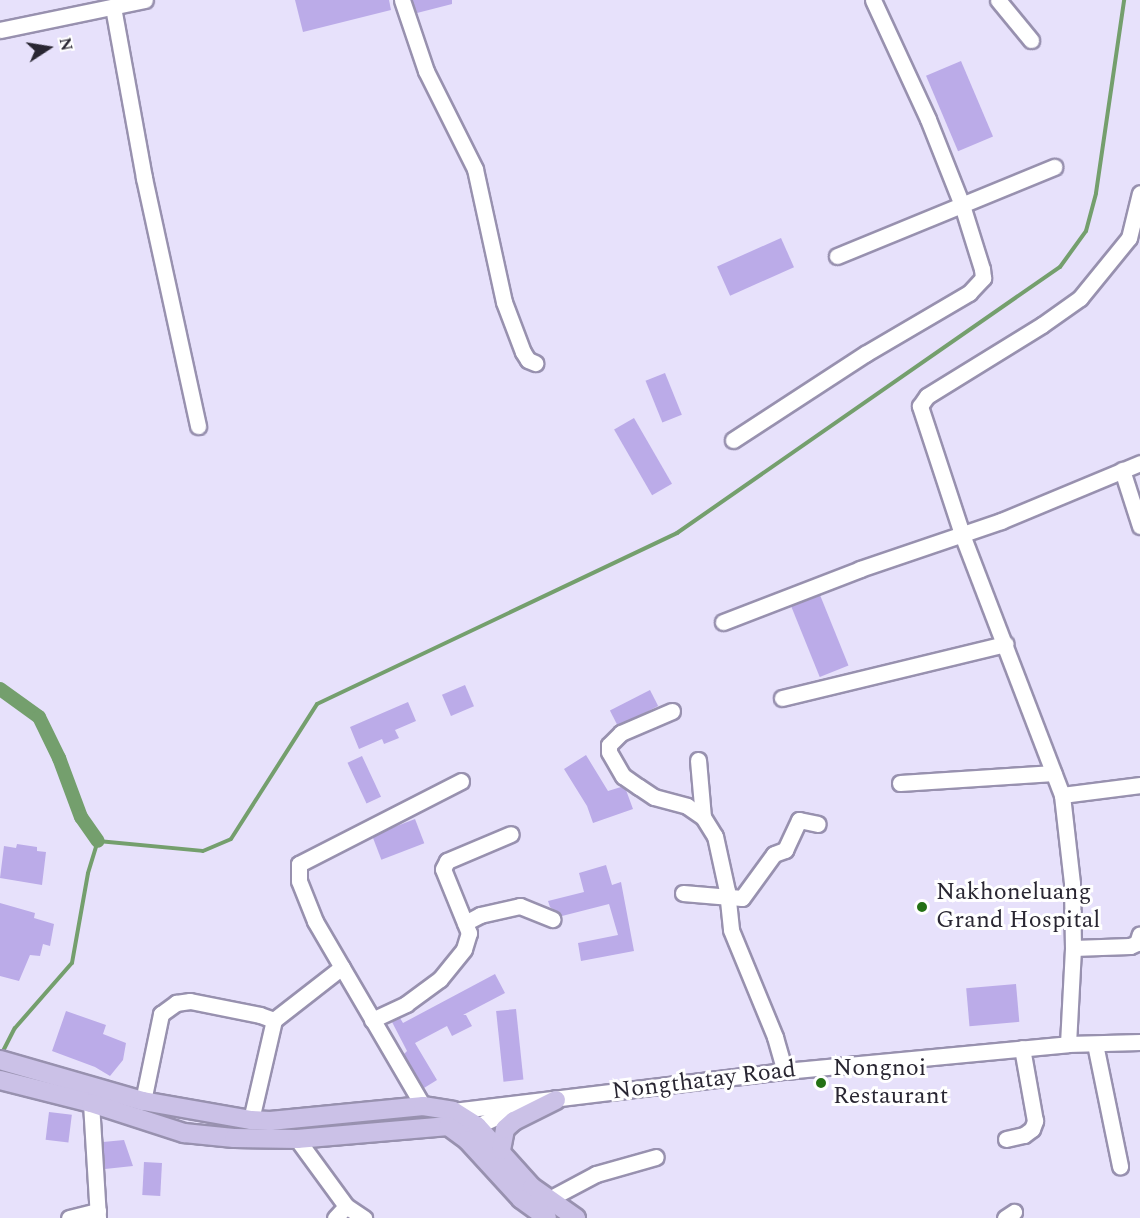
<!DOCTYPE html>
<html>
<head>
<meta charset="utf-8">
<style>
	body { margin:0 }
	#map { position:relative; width:1140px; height:1218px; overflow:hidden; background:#e7e1fb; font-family:Spectral,serif }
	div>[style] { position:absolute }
	.stream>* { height:4px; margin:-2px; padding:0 2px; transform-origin:2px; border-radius:2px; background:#749f6d }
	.canal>* { height:14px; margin:-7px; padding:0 7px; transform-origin:7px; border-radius:7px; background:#749f6d }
	.building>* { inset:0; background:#bbabe8; transform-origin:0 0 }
	.roads { filter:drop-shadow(2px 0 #9891af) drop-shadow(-2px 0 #9891af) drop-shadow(0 2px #9891af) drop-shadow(0 -2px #9891af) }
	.minor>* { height:15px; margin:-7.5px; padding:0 7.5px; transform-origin:7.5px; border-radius:7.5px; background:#fff }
	.major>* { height:18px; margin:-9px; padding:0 9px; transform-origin:9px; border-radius:9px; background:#cbc1e7 }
	.dots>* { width:16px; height:16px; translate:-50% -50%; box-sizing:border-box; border:3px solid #fff; border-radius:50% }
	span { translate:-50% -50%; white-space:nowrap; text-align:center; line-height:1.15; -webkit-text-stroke:6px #fff; paint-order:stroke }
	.poi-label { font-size:24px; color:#292632 }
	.left { translate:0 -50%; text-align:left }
	.street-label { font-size:24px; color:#292632 }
	.north { position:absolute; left:18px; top:18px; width:60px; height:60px; -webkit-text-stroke:4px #fff; paint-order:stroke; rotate:78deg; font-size:16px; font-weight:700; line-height:24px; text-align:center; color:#292632 }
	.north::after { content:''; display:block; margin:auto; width:21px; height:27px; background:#292632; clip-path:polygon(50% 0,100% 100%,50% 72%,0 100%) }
</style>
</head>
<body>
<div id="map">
	<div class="stream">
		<div style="left:1px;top:1055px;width:30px;rotate:-63deg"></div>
		<div style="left:15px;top:1028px;width:86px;rotate:-48.8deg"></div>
		<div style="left:72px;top:963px;width:91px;rotate:-79.9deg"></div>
		<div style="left:88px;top:873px;width:34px;rotate:-73deg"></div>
		<div style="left:98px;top:841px;width:105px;rotate:5.4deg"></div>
		<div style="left:203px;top:851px;width:30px;rotate:-23deg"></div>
		<div style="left:231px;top:839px;width:160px;rotate:-57.5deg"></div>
		<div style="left:317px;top:704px;width:399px;rotate:-25.4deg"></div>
		<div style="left:677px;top:533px;width:466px;rotate:-34.8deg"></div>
		<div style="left:1060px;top:267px;width:44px;rotate:-54.2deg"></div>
		<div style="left:1086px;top:231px;width:39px;rotate:-75deg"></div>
		<div style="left:1096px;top:193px;width:195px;rotate:-81.7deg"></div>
	</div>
	<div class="canal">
		<div style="left:0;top:689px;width:48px;rotate:35.7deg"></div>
		<div style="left:39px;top:717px;width:46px;rotate:64deg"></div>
		<div style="left:59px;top:758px;width:63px;rotate:69.6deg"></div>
		<div style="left:81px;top:817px;width:29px;rotate:55deg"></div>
	</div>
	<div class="building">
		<div style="clip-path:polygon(295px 0,389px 0,391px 10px,303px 32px)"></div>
		<div style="clip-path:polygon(412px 0,452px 0,452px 4px,417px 13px)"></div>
		<div style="left:961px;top:61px;width:82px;height:38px;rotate:67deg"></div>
		<div style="left:781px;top:238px;width:32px;height:70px;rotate:66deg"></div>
		<div style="left:665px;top:373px;width:45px;height:21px;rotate:68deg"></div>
		<div style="left:634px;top:418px;width:76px;height:23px;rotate:60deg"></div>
		<div style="left:820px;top:595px;width:76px;height:31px;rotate:68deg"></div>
		<div style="left:465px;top:685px;width:23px;height:25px;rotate:67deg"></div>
		<div style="left:650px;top:690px;width:18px;height:45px;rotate:63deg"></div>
		<div style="clip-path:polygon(408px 702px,416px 721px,395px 730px,399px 738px,384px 744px,382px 739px,359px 749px,350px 727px)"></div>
		<div style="clip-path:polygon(586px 755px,608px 791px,621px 787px,626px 790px,633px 809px,593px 823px,587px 806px,564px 769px)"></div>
		<div style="left:362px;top:756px;width:45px;height:16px;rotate:65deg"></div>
		<div style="left:415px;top:819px;width:26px;height:46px;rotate:69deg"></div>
		<div style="clip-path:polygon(17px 844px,37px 847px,37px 851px,46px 852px,42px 885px,0 878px,4px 846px,16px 848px)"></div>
		<div style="clip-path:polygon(606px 865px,612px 885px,621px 882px,634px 951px,581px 961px,578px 943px,618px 935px,609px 904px,562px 916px,550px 907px,548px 901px,584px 892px,579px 873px)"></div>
		<div style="clip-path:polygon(0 903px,35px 913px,34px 918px,54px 924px,50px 946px,43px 944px,40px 956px,30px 955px,19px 981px,0 976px)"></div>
		<div style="clip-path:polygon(495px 974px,505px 993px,463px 1015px,466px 1015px,472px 1026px,452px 1036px,447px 1026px,415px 1043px,437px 1080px,424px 1088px,404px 1054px,407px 1051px,392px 1022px,400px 1018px,403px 1023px)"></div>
		<div style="left:1016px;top:984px;width:38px;height:50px;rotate:85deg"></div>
		<div style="left:516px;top:1009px;width:71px;height:20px;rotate:84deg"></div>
		<div style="clip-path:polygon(66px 1011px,106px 1025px,103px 1034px,126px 1043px,123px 1060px,110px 1076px,95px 1067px,52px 1051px)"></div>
		<div style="left:49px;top:1112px;width:23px;height:28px;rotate:7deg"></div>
		<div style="clip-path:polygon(124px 1140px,133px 1166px,105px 1169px,103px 1142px)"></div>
		<div style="left:144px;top:1162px;width:18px;height:33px;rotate:3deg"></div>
	</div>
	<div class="roads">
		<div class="minor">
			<div style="left:402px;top:0;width:75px;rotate:71.3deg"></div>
			<div style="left:426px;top:71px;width:110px;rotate:63.4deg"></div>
			<div style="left:475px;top:169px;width:136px;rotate:77.7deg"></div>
			<div style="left:504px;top:302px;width:53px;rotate:69.2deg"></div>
			<div style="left:523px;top:352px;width:9px;rotate:58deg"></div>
			<div style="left:528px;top:360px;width:8px;rotate:23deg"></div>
			<div style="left:998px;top:0;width:52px;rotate:50.5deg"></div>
			<div style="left:113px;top:7px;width:174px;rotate:79.7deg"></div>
			<div style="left:144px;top:178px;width:254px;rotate:77.7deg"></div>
			<div style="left:0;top:30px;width:148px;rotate:-11.7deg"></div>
			<div style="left:837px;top:256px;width:235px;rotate:-22.3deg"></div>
			<div style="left:733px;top:440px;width:158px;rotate:-33.1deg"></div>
			<div style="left:865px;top:354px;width:121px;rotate:-30.4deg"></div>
			<div style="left:969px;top:293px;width:21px;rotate:-47deg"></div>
			<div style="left:983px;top:278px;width:9px;rotate:-96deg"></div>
			<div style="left:982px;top:269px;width:67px;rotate:-107.4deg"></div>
			<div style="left:962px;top:205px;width:92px;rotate:-111.6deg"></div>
			<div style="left:928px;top:119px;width:131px;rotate:-114.8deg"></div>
			<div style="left:1122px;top:470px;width:59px;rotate:72.2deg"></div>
			<div style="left:723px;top:622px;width:147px;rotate:-21.1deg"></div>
			<div style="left:860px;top:569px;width:149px;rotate:-18.8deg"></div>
			<div style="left:1001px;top:521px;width:151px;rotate:-22.6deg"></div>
			<div style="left:782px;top:698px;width:230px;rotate:-13.6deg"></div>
			<div style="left:672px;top:711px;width:56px;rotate:156.7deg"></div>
			<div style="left:621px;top:733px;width:17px;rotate:135deg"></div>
			<div style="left:609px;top:745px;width:7px;rotate:90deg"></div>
			<div style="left:609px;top:752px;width:28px;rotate:60deg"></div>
			<div style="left:623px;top:776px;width:19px;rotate:35deg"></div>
			<div style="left:639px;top:787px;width:18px;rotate:34deg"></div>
			<div style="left:654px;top:797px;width:34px;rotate:15deg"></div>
			<div style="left:687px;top:806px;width:19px;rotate:35deg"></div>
			<div style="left:698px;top:760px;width:57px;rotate:85deg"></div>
			<div style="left:703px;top:817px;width:22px;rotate:58deg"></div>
			<div style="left:715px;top:836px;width:56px;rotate:77.7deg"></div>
			<div style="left:727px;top:891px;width:39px;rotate:84deg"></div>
			<div style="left:731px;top:930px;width:116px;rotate:67.6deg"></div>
			<div style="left:775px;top:1037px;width:35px;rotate:74deg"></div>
			<div style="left:900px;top:783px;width:154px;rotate:-3.7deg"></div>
			<div style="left:1062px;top:795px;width:79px;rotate:-7.3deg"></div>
			<div style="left:683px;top:893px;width:59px;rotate:4.8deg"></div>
			<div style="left:742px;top:898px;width:54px;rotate:-54deg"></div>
			<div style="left:774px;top:854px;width:12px;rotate:-20deg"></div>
			<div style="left:785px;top:850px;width:33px;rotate:-65deg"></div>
			<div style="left:799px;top:820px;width:19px;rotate:12deg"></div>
			<div style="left:465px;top:923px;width:17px;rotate:-28deg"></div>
			<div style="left:480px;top:915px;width:41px;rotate:-12.7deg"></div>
			<div style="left:520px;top:906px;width:35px;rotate:22deg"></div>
			<div style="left:1073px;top:948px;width:57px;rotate:-2deg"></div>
			<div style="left:1130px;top:946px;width:8px;rotate:-23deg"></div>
			<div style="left:1137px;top:943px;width:9px;rotate:-72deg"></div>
			<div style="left:274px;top:1020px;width:86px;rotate:-37.9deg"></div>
			<div style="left:372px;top:1020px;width:38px;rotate:-25deg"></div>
			<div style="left:406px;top:1004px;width:42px;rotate:-36.3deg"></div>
			<div style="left:440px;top:979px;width:38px;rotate:-51deg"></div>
			<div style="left:464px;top:949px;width:17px;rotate:-73deg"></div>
			<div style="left:469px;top:933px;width:69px;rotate:-112.1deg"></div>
			<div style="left:443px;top:869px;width:9px;rotate:-63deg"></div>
			<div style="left:447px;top:861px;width:69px;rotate:-22.9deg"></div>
			<div style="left:1068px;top:1044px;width:96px;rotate:-87deg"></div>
			<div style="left:1073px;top:948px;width:65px;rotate:-90.9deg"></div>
			<div style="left:1072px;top:883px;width:89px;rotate:-96.5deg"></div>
			<div style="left:1062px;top:795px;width:280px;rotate:-111deg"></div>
			<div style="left:962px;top:534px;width:135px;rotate:-108.2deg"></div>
			<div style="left:920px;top:406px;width:12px;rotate:-55deg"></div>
			<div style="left:927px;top:396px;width:135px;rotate:-31.7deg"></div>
			<div style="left:1042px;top:325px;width:47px;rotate:-35.4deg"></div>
			<div style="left:1080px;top:298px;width:77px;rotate:-50.8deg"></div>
			<div style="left:1129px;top:238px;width:46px;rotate:-76.3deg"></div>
			<div style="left:1095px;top:1044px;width:125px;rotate:78.4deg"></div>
			<div style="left:143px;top:1101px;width:89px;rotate:-78.3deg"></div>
			<div style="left:161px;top:1014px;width:19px;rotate:-36deg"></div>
			<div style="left:176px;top:1003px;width:14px;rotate:-8deg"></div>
			<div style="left:190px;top:1001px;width:71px;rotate:11.3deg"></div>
			<div style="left:260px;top:1015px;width:15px;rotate:20deg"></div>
			<div style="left:274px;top:1020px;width:103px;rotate:103deg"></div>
			<div style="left:91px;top:1103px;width:115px;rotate:86.5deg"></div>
			<div style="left:423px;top:1106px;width:214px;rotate:-120.3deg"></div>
			<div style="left:315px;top:921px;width:43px;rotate:-111.8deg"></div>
			<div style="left:299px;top:881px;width:17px;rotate:-90deg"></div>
			<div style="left:299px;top:864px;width:182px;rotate:-27.1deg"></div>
			<div style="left:452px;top:1116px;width:5px;rotate:-79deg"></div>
			<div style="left:453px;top:1111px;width:334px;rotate:-6.9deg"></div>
			<div style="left:785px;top:1071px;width:284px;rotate:-5.4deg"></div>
			<div style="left:1068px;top:1044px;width:72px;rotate:-1.6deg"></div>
			<div style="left:472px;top:1134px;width:9px;rotate:-58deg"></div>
			<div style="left:477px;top:1126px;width:38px;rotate:-25deg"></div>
			<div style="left:297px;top:1139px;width:83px;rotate:53.8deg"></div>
			<div style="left:346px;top:1206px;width:22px;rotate:34deg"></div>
			<div style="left:1006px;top:1139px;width:18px;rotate:-13deg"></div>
			<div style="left:1024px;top:1135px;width:10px;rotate:-37deg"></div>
			<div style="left:1032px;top:1129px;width:9px;rotate:-69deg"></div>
			<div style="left:1035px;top:1121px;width:74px;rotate:-100.1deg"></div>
			<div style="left:549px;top:1199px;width:53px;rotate:-28deg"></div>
			<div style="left:596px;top:1174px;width:62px;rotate:-15.8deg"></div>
			<div style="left:69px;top:1218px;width:30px;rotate:-14deg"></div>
			<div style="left:335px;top:1218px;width:16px;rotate:-47deg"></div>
			<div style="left:1005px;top:1218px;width:11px;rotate:-34deg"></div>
		</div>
		<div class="major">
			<div style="left:0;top:1060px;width:149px;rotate:16deg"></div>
			<div style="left:143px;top:1101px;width:110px;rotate:10deg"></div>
			<div style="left:251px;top:1120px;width:19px;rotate:3deg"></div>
			<div style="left:270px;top:1121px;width:154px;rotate:-5.6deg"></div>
			<div style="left:423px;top:1106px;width:30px;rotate:9deg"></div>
			<div style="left:453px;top:1111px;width:28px;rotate:32deg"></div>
			<div style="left:477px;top:1126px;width:82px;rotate:48deg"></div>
			<div style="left:532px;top:1187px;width:54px;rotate:35.2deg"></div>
			<div style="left:0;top:1080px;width:94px;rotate:14.2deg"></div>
			<div style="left:91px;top:1103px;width:98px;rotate:17.9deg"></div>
			<div style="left:184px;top:1133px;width:50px;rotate:5.7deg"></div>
			<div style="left:234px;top:1138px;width:63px;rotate:0.9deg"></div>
			<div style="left:297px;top:1139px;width:152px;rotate:-4.9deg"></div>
			<div style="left:448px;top:1126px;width:24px;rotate:36deg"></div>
			<div style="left:467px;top:1140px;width:80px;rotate:47.5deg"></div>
			<div style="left:521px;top:1199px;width:32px;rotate:36deg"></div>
			<div style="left:501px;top:1150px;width:21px;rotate:-79deg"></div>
			<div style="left:505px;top:1129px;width:12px;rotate:-42deg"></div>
			<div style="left:514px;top:1121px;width:47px;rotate:-26.6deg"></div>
		</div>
	</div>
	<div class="dots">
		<div style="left:922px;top:907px;background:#247115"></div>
		<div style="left:821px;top:1083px;background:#247115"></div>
	</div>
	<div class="poi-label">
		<span class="left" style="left:936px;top:907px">Nakhoneluang<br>Grand Hospital</span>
		<span class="left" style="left:833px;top:1083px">Nongnoi<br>Restaurant</span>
	</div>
	<div class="street-label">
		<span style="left:704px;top:1081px;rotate:-7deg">Nongthatay Road</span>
	</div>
	<div class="north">N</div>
</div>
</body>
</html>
